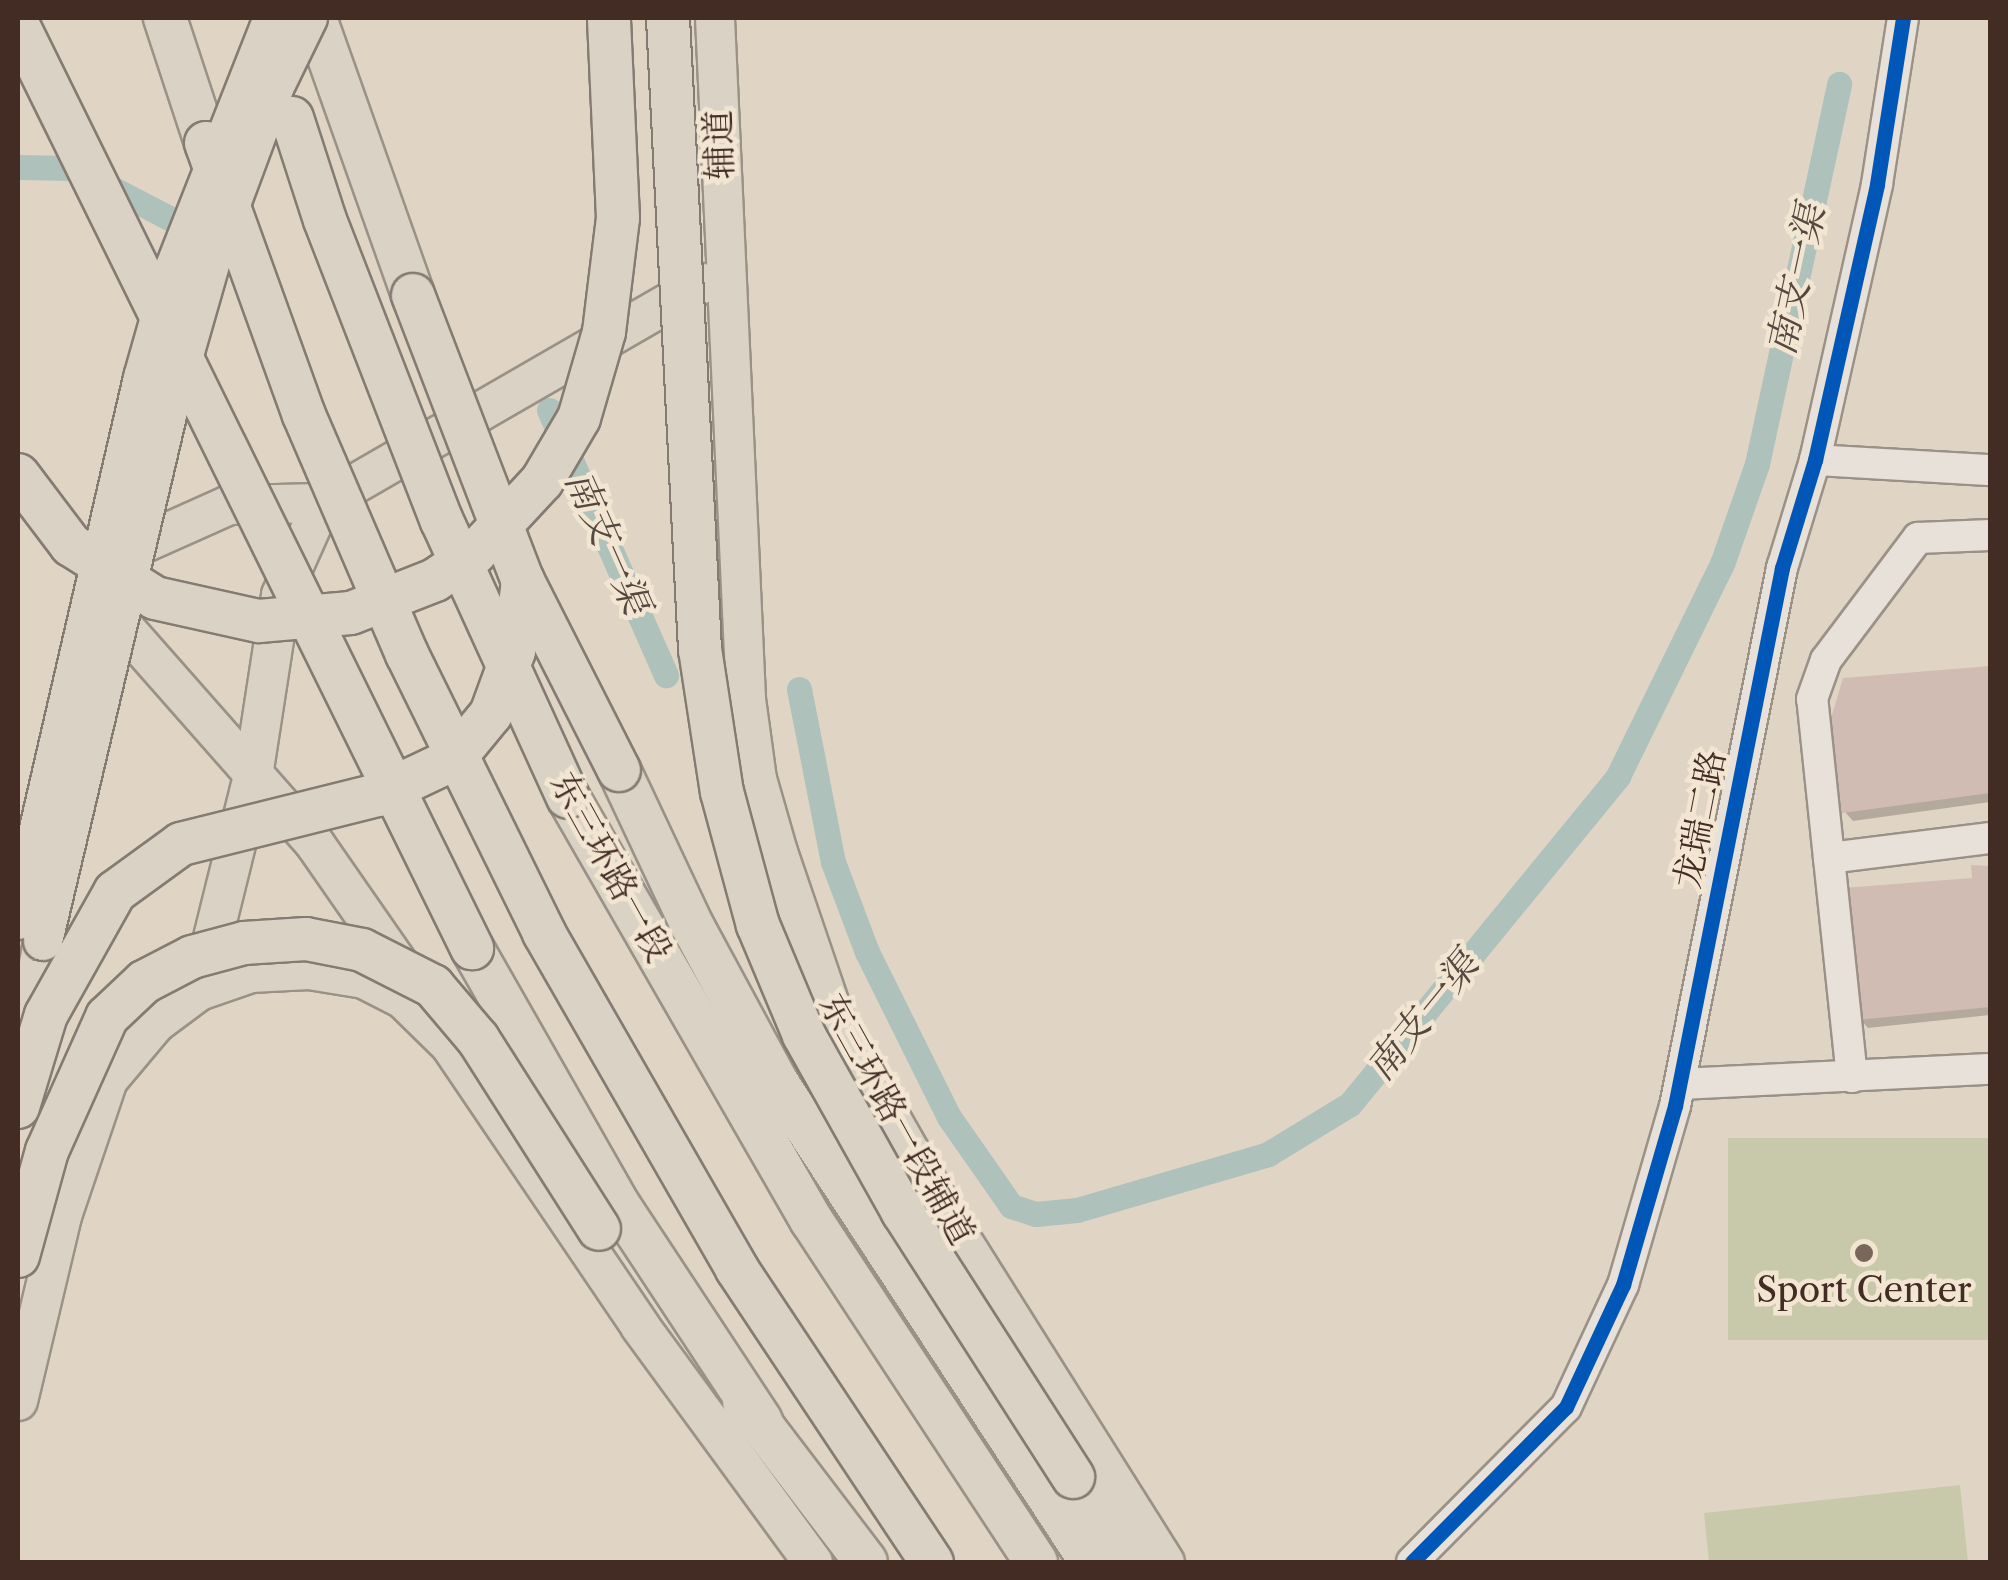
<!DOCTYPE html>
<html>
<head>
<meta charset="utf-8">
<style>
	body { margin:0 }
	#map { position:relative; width:2008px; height:1580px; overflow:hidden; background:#e0d5c5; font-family:"Libre Caslon Text","Noto Serif SC",serif }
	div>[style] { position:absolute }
	.green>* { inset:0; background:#c7c9aa; transform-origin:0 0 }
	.shadow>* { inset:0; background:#0003 }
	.canal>* { height:25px; margin:-12.5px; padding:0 12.5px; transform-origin:12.5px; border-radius:12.5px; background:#afc1bb }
	.building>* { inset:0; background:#d0bcb3 }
	.roads { filter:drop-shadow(2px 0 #9a9187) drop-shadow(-2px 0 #9a9187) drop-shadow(0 2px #9a9187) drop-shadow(0 -2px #9a9187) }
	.minor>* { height:30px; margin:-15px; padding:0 15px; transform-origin:15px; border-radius:15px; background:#e7e1d9 }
	.major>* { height:38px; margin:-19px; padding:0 19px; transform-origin:19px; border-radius:19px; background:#dad2c4 }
	.highway>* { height:42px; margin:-21px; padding:0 21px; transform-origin:21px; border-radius:21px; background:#dad2c4 }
	.bridges { filter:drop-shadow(2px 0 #847b72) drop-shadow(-2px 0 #847b72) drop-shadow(0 2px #847b72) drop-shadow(0 -2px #847b72) }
	.major-bridge>* { height:38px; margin:-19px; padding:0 19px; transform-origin:19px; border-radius:19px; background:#dad2c4 }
	.highway-bridge>* { height:42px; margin:-21px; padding:0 21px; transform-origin:21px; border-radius:21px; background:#dad2c4 }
	.cycleway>* { height:15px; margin:-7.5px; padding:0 7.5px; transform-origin:7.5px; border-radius:7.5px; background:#0057b8 }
	.dots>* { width:28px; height:28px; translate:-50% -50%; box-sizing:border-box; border:5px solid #f2e6d2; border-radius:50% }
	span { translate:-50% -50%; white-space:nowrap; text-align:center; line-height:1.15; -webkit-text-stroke:9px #f2e6d2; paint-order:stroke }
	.street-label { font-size:35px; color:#422c24 }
	.poi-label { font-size:35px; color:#422c24 }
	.water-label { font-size:38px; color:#544841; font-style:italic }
	.frame { position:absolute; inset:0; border:20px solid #422c24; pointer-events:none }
</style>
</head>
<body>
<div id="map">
	<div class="green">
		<div style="left:1990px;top:1138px;width:202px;height:262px;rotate:90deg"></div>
		<div style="clip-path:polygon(1960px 1485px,1968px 1562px,1709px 1562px,1704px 1513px)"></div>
	</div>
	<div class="shadow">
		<div style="clip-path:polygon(1990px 668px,1990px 802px,1853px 821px,1845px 812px,1845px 681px)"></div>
		<div style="clip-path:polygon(1974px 868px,1990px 868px,1990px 1015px,1868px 1028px,1860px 1019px,1975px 880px)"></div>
	</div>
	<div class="canal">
		<div style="left:18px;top:167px;width:55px;rotate:1deg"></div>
		<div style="left:73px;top:168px;width:141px;rotate:27.5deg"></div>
		<div style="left:549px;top:410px;width:290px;rotate:66.2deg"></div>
		<div style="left:799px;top:689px;width:176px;rotate:78.9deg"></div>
		<div style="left:833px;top:862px;width:96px;rotate:69.3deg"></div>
		<div style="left:867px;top:952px;width:184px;rotate:63.6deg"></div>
		<div style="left:949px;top:1117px;width:108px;rotate:55.1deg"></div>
		<div style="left:1011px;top:1206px;width:26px;rotate:18deg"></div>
		<div style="left:1036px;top:1214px;width:41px;rotate:-5.6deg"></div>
		<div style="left:1077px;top:1210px;width:199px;rotate:-16.3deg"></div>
		<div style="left:1268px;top:1154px;width:96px;rotate:-31.4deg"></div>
		<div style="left:1350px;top:1104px;width:424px;rotate:-50.7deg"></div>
		<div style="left:1618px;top:776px;width:236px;rotate:-63.9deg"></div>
		<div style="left:1722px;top:564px;width:106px;rotate:-70.7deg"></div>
		<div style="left:1757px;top:464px;width:389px;rotate:-77.8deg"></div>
	</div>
	<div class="building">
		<div style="clip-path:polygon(1990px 666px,1990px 793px,1842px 813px,1829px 725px,1843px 678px)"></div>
		<div style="clip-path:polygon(1971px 865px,1990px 866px,1990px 1007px,1857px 1020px,1843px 888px,1972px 878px)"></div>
	</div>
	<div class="roads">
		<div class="minor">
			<div style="left:1815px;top:460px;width:175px;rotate:3.3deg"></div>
			<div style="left:1829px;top:858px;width:162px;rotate:-7.1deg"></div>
			<div style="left:1852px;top:1077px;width:380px;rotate:-96deg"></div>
			<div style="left:1812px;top:699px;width:41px;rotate:-70.3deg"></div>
			<div style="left:1826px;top:660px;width:153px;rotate:-53deg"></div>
			<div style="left:1918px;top:538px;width:72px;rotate:-2.4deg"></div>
			<div style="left:1680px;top:1084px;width:310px;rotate:-2.8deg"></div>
			<div style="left:1412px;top:1562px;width:218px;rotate:-45.2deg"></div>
			<div style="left:1566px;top:1407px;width:135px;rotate:-65deg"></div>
			<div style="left:1623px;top:1285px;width:186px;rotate:-73.8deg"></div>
			<div style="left:1675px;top:1106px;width:549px;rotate:-78.75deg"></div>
			<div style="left:1782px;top:568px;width:113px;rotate:-73deg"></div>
			<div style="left:1815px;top:460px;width:283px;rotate:-77.3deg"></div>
			<div style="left:1877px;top:184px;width:168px;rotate:-81.1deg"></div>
		</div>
		<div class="major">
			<div style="left:715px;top:18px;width:682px;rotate:87.39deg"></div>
			<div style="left:746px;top:699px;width:81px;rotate:82.2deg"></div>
			<div style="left:757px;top:779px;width:76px;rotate:74deg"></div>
			<div style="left:778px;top:852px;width:180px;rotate:71.2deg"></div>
			<div style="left:836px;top:1022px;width:226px;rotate:60.3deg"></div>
			<div style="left:948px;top:1218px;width:407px;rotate:57.8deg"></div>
			<div style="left:113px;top:557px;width:127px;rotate:-24.1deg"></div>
			<div style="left:229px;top:505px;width:93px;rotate:-1.2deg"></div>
			<div style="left:322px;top:503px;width:440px;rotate:-30deg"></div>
			<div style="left:100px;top:600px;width:325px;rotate:48.6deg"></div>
			<div style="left:315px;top:844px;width:165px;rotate:55.2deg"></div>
			<div style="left:204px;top:974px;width:204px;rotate:-76.1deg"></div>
			<div style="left:253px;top:776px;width:183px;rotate:-81.2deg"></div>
			<div style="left:281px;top:595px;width:101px;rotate:-66deg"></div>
			<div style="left:24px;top:1046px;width:107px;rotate:-79.7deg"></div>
			<div style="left:18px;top:1401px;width:190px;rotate:-76.6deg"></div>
			<div style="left:62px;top:1216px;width:144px;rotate:-71.3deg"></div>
			<div style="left:108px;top:1080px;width:75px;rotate:-49.9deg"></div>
			<div style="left:156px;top:1023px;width:54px;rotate:-36.7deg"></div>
			<div style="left:199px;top:991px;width:55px;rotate:-19.1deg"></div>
			<div style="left:251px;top:973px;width:58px;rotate:-3deg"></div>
			<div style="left:309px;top:970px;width:56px;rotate:9.3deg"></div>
			<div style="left:364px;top:979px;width:44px;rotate:27.1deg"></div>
			<div style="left:403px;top:999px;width:66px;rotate:44.4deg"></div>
			<div style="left:450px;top:1045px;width:339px;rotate:55.9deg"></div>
			<div style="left:640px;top:1326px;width:293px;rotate:53.8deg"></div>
		</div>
		<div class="highway">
			<div style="left:165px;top:18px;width:132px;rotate:71.8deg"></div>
			<div style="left:315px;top:18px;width:294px;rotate:70.5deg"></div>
			<div style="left:619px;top:770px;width:174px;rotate:64.8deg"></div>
			<div style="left:693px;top:927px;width:179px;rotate:61.6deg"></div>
			<div style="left:778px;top:1084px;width:571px;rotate:56.78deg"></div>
			<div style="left:568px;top:797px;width:489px;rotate:60.1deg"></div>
			<div style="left:812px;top:1221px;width:408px;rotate:56.7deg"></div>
			<div style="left:472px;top:948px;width:298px;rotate:60.3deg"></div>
			<div style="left:620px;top:1207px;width:256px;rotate:56.6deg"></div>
			<div style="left:744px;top:1402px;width:201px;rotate:52.7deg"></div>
			<div style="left:1073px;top:1477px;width:98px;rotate:60deg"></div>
		</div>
	</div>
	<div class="bridges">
		<div class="major-bridge">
			<div style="left:18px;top:920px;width:556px;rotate:-77.01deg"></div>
			<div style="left:143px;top:378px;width:110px;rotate:-74.2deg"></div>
			<div style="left:173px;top:272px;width:273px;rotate:-68.5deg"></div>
			<div style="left:43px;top:941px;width:545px;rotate:-76.73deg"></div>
			<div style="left:168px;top:411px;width:171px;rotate:-74deg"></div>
			<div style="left:215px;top:247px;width:170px;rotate:-69.6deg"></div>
			<div style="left:274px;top:88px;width:78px;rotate:-64.1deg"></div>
		</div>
		<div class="highway-bridge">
			<div style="left:668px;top:18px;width:632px;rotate:87.1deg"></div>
			<div style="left:700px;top:649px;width:145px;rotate:81.3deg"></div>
			<div style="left:722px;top:792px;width:138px;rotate:74.9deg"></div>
			<div style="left:758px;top:925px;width:119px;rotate:67.3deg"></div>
			<div style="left:804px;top:1035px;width:203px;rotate:60.8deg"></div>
			<div style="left:903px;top:1212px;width:315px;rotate:57.3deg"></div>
			<div style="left:18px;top:25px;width:1029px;rotate:63.81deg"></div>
			<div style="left:292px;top:118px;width:107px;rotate:72.1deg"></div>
			<div style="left:325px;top:220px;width:323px;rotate:68.8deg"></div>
			<div style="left:442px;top:521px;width:303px;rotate:65.5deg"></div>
			<div style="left:206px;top:143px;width:289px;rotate:70.2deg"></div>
			<div style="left:304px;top:415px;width:260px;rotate:66.7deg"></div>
			<div style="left:407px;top:654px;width:311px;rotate:63.8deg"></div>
			<div style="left:544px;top:933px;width:387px;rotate:60.1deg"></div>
			<div style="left:737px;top:1269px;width:352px;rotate:56.4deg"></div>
			<div style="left:413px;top:295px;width:306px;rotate:69deg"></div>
			<div style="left:523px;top:581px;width:212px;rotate:63.1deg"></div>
			<div style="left:18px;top:475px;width:88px;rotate:52.9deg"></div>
			<div style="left:71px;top:545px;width:99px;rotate:32.2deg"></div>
			<div style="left:155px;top:598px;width:107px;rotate:12.5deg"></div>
			<div style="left:259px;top:621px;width:92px;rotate:-5deg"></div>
			<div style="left:351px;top:613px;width:90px;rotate:-21.4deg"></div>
			<div style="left:435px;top:580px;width:48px;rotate:-34deg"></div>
			<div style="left:475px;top:553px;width:98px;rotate:-47.1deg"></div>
			<div style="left:542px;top:481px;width:73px;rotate:-59.6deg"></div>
			<div style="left:579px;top:418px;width:90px;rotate:-73.8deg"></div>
			<div style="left:604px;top:332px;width:115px;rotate:-83deg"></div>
			<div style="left:618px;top:218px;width:200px;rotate:-92.6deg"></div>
			<div style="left:18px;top:1107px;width:96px;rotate:-73.1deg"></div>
			<div style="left:46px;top:1015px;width:141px;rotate:-60.7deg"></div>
			<div style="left:115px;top:892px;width:82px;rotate:-36deg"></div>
			<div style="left:181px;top:844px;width:203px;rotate:-14deg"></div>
			<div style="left:378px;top:795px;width:84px;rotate:-25.3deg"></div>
			<div style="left:454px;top:759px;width:58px;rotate:-50.6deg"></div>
			<div style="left:491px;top:714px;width:67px;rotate:-69.9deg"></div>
			<div style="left:514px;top:651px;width:71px;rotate:-82.7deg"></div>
			<div style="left:18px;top:1256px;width:109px;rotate:-74.6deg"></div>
			<div style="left:47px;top:1151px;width:147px;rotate:-65.9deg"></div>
			<div style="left:107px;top:1017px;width:51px;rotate:-43.4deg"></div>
			<div style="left:144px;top:982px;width:54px;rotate:-27.5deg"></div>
			<div style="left:192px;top:957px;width:54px;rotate:-15.1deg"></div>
			<div style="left:244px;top:943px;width:62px;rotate:-3.7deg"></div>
			<div style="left:306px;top:939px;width:57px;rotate:11.1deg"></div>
			<div style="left:362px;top:950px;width:80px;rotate:26.9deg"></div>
			<div style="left:433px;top:986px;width:70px;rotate:49.7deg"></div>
			<div style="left:478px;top:1039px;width:225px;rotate:57.5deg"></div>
		</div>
	</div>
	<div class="cycleway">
		<div style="left:1412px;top:1562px;width:218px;rotate:-45.2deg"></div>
		<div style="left:1566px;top:1407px;width:135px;rotate:-65deg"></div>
		<div style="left:1623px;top:1285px;width:186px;rotate:-73.8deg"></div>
		<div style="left:1675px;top:1106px;width:549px;rotate:-78.75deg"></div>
		<div style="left:1782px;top:568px;width:113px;rotate:-73deg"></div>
		<div style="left:1815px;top:460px;width:283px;rotate:-77.3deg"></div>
		<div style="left:1877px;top:184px;width:168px;rotate:-81.1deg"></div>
	</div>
	<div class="dots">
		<div style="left:1864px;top:1253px;background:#79675c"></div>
	</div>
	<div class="street-label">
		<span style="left:719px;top:145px;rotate:-92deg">辅道</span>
		<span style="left:1700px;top:819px;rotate:-79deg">龙瑞二路</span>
		<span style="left:611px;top:867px;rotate:61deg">东三环路一段</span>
		<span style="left:897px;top:1119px;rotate:61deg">东三环路一段辅道</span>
	</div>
	<div class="poi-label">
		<span style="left:1864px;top:1290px">Sport Center</span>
	</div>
	<div class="water-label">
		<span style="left:1796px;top:280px;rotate:-78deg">南支一渠</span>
		<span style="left:608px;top:542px;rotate:66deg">南支一渠</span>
		<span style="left:1422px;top:1016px;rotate:-51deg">南支一渠</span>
	</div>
	<div class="frame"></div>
</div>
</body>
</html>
